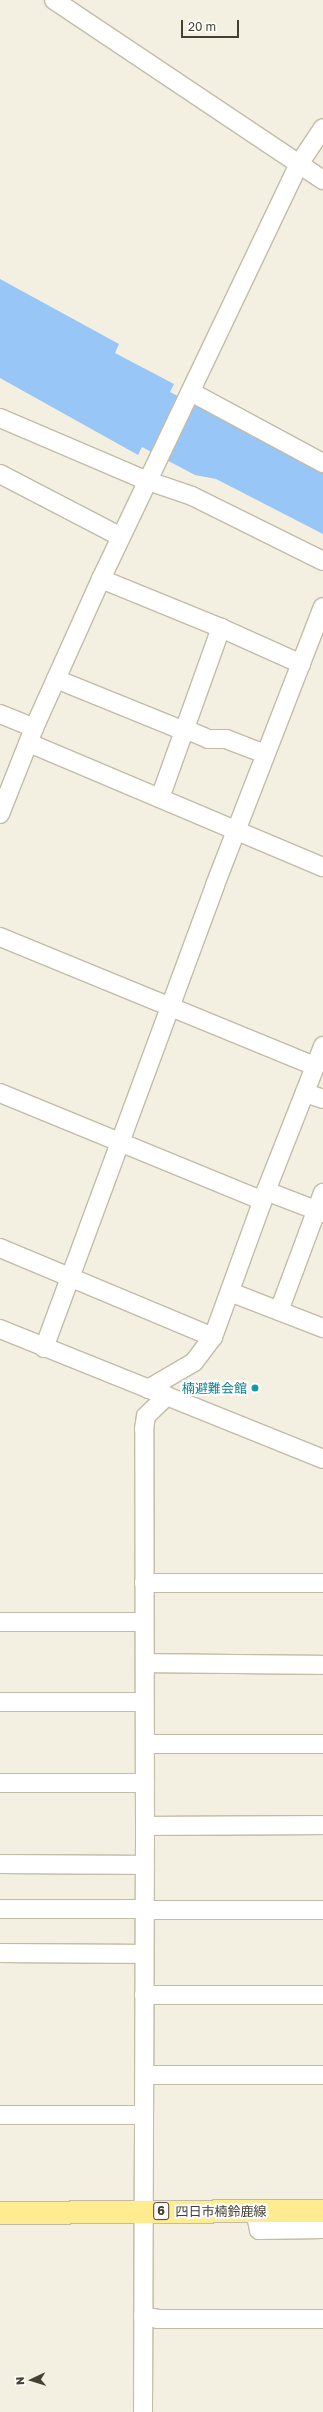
<!DOCTYPE html>
<html>
<head>
<meta charset="utf-8">
<style>
	body { margin:0 }
	#map { position:relative; width:323px; height:2412px; overflow:hidden; background:#f3f0e2; font-family:"Golos Text","Noto Sans JP",sans-serif }
	div>[style] { position:absolute }
	.water>* { inset:0; background:#98c6f7 }
	.roads { filter:drop-shadow(1px 0 #c2bca7) drop-shadow(-1px 0 #c2bca7) drop-shadow(0 1px #c2bca7) drop-shadow(0 -1px #c2bca7) }
	.street>* { height:18px; margin:-9px; padding:0 9px; transform-origin:9px; border-radius:9px; background:#fff }
	.primary>* { height:22px; margin:-11px; padding:0 11px; transform-origin:11px; border-radius:11px; background:#ffeb90 }
	.dots>* { width:11px; height:11px; translate:-50% -50%; box-sizing:border-box; border:2px solid #fff; border-radius:50% }
	span { translate:-50% -50%; white-space:nowrap; text-align:center; line-height:1.15; -webkit-text-stroke:4px #fff; paint-order:stroke }
	.shield-label span { padding:1px 3px; background:#fff; border:1px solid; border-radius:3px; -webkit-text-stroke-width:0 }
	.shield-label { font-size:12px; color:#454032; font-weight:700 }
	.culture-label { font-size:13px; color:#0d838f }
	.right { translate:-100% -50%; text-align:right }
	.street-label { font-size:13px; color:#454032 }
	.north { position:absolute; left:12px; top:2360px; width:40px; height:40px; -webkit-text-stroke:3px #fff; paint-order:stroke; rotate:266deg; font-size:11px; font-weight:700; line-height:16px; text-align:center; color:#454032 }
	.north::after { content:''; display:block; margin:auto; width:14px; height:18px; background:#454032; clip-path:polygon(50% 0,100% 100%,50% 72%,0 100%) }
	.scale { position:absolute; left:181px; top:20px; width:58px; height:18px; box-sizing:border-box; border:2px solid #454032; border-top:0; padding-left:5px; font-size:12px; line-height:14px; white-space:nowrap; color:#454032; -webkit-text-stroke:3px #fff; paint-order:stroke }
</style>
</head>
<body>
<div id="map">
	<div class="water">
		<div style="clip-path:polygon(0 279px,119px 344px,115px 353px,174px 384px,170px 392px,323px 472px,323px 534px,216px 479px,195px 475px,142px 447px,138px 455px,0 378px)"></div>
	</div>
	<div class="roads">
		<div class="street">
			<div style="left:54px;top:0;width:324px;rotate:33.8deg"></div>
			<div style="left:191px;top:392px;width:150px;rotate:28.3deg"></div>
			<div style="left:0;top:418px;width:161px;rotate:23.1deg"></div>
			<div style="left:148px;top:481px;width:46px;rotate:18.8deg"></div>
			<div style="left:192px;top:496px;width:146px;rotate:26.4deg"></div>
			<div style="left:0;top:474px;width:136px;rotate:27.5deg"></div>
			<div style="left:101px;top:579px;width:130px;rotate:22.2deg"></div>
			<div style="left:221px;top:628px;width:88px;rotate:24.2deg"></div>
			<div style="left:56px;top:679px;width:138px;rotate:22.1deg"></div>
			<div style="left:0;top:714px;width:37px;rotate:22deg"></div>
			<div style="left:185px;top:729px;width:25px;rotate:23deg"></div>
			<div style="left:208px;top:739px;width:18px"></div>
			<div style="left:226px;top:739px;width:42px;rotate:21deg"></div>
			<div style="left:29px;top:743px;width:319px;rotate:22.9deg"></div>
			<div style="left:160px;top:798px;width:181px;rotate:-70.3deg"></div>
			<div style="left:0;top:814px;width:92px;rotate:-68.4deg"></div>
			<div style="left:34px;top:728px;width:163px;rotate:-65.8deg"></div>
			<div style="left:101px;top:579px;width:460px;rotate:-64.5deg"></div>
			<div style="left:299px;top:164px;width:43px;rotate:-56.3deg"></div>
			<div style="left:0;top:937px;width:340px;rotate:22.3deg"></div>
			<div style="left:0;top:1093px;width:284px;rotate:22.3deg"></div>
			<div style="left:305px;top:1093px;width:19px;rotate:18deg"></div>
			<div style="left:266px;top:1191px;width:61px;rotate:21.1deg"></div>
			<div style="left:0;top:1248px;width:231px;rotate:22.7deg"></div>
			<div style="left:230px;top:1292px;width:100px;rotate:21.2deg"></div>
			<div style="left:279px;top:1311px;width:126px;rotate:-69.6deg"></div>
			<div style="left:0;top:1329px;width:348px;rotate:21.9deg"></div>
			<div style="left:44px;top:1348px;width:494px;rotate:-69.7deg"></div>
			<div style="left:215px;top:885px;width:298px;rotate:-68.8deg"></div>
			<div style="left:148px;top:1389px;width:53px;rotate:-30.4deg"></div>
			<div style="left:194px;top:1362px;width:31px;rotate:-53deg"></div>
			<div style="left:213px;top:1337px;width:155px;rotate:-70deg"></div>
			<div style="left:266px;top:1191px;width:156px;rotate:-68.5deg"></div>
			<div style="left:144px;top:1583px;width:179px"></div>
			<div style="left:0;top:1622px;width:144px"></div>
			<div style="left:145px;top:1663px;width:178px;rotate:0.6deg"></div>
			<div style="left:0;top:1702px;width:144px"></div>
			<div style="left:145px;top:1744px;width:178px"></div>
			<div style="left:0;top:1783px;width:145px"></div>
			<div style="left:145px;top:1826px;width:178px;rotate:-0.3deg"></div>
			<div style="left:0;top:1864px;width:145px;rotate:0.4deg"></div>
			<div style="left:0;top:1909px;width:323px;rotate:0.2deg"></div>
			<div style="left:0;top:1953px;width:144px;rotate:0.4deg"></div>
			<div style="left:144px;top:1995px;width:179px"></div>
			<div style="left:145px;top:2075px;width:178px"></div>
			<div style="left:0;top:2115px;width:144px"></div>
			<div style="left:255px;top:2211px;width:19px;rotate:78deg"></div>
			<div style="left:259px;top:2230px;width:64px;rotate:-0.9deg"></div>
			<div style="left:143px;top:2316px;width:15px;rotate:11deg"></div>
			<div style="left:158px;top:2319px;width:165px"></div>
			<div style="left:143px;top:2412px;width:586px;rotate:-89.8deg"></div>
			<div style="left:145px;top:1826px;width:397px;rotate:-90.1deg"></div>
			<div style="left:144px;top:1429px;width:13px;rotate:-81deg"></div>
			<div style="left:146px;top:1416px;width:29px;rotate:-44deg"></div>
		</div>
		<div class="primary">
			<div style="left:0;top:2213px;width:323px;rotate:-0.4deg"></div>
		</div>
	</div>
	<div class="dots">
		<div style="left:255px;top:1388px;background:#0f9aa8"></div>
	</div>
	<div class="shield-label">
		<span style="left:161px;top:2211px">6</span>
	</div>
	<div class="culture-label">
		<span class="right" style="left:247px;top:1388px">楠避難会館</span>
	</div>
	<div class="street-label">
		<span style="left:221px;top:2211px">四日市楠鈴鹿線</span>
	</div>
	<div class="north">N</div>
	<div class="scale">20 m</div>
</div>
</body>
</html>
